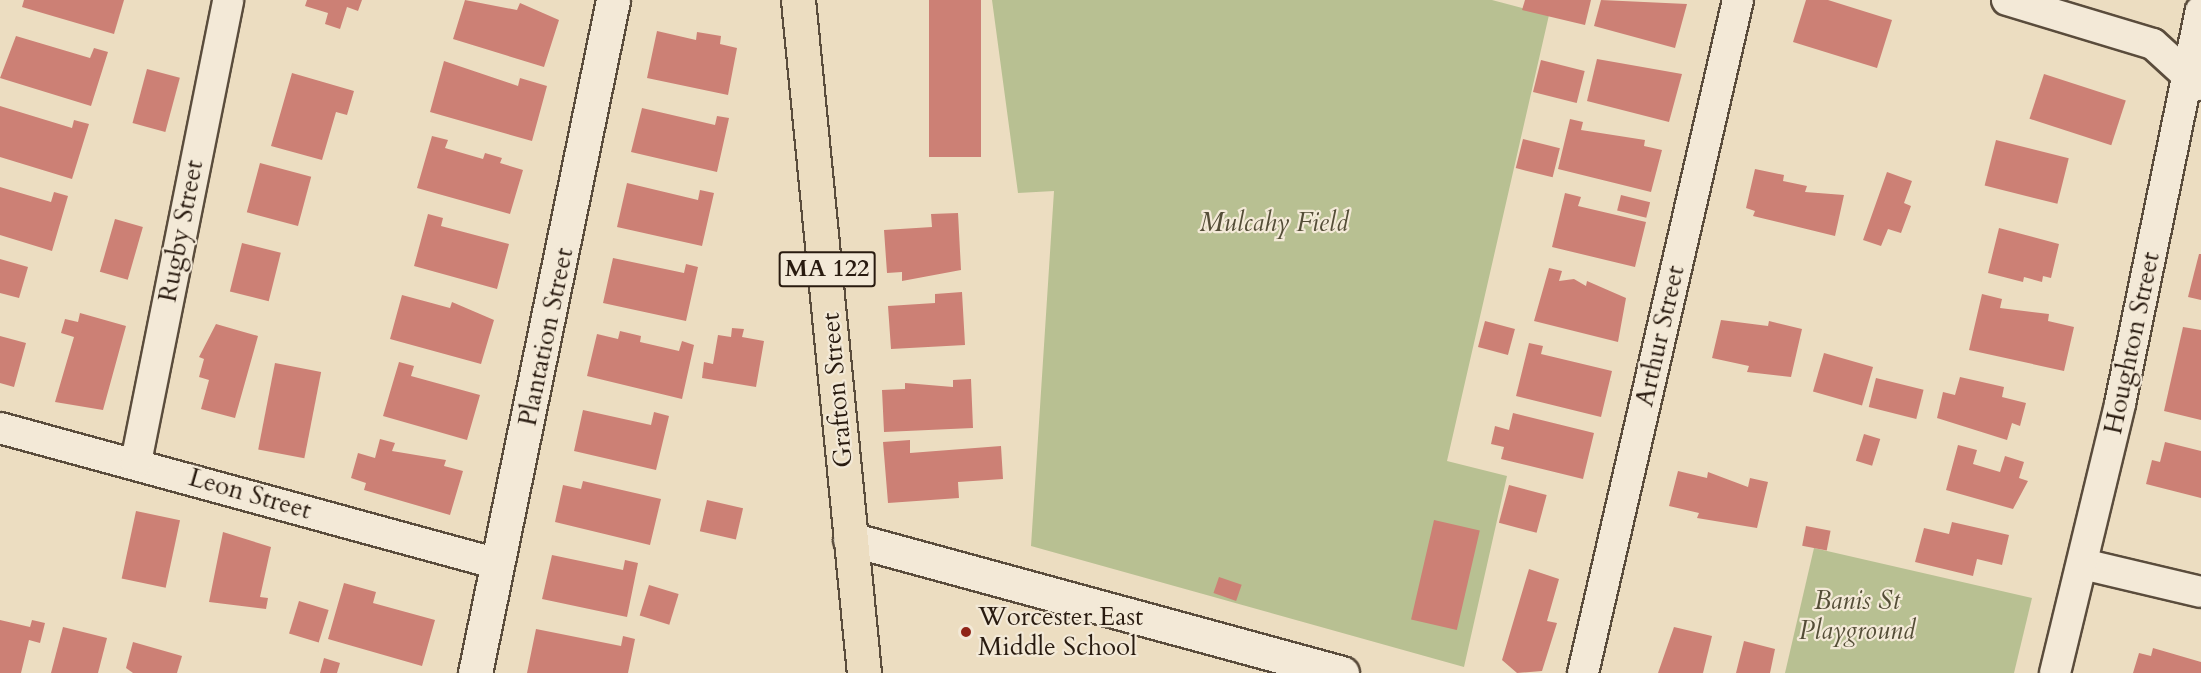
<!DOCTYPE html>
<html>
<head>
<meta charset="utf-8">
<style>
	body { margin:0 }
	#map { position:relative; width:2201px; height:673px; overflow:hidden; background:#ecddc1; font-family:Cardo,serif }
	div>[style] { position:absolute }
	.green>* { inset:0; background:#b8c092 }
	.building>* { inset:0; background:#cc8075; transform-origin:0 0 }
	.roads { filter:drop-shadow(2px 0 #5a4c3c) drop-shadow(-2px 0 #5a4c3c) drop-shadow(0 2px #5a4c3c) drop-shadow(0 -2px #5a4c3c) }
	.street>* { height:30px; margin:-15px; padding:0 15px; transform-origin:15px; border-radius:15px; background:#f3e9d7 }
	.secondary>* { height:33px; margin:-16.5px; padding:0 16.5px; transform-origin:16.5px; border-radius:16.5px; background:#f3e9d7 }
	.highway>* { height:33px; margin:-16.5px; padding:0 16.5px; transform-origin:16.5px; border-radius:16.5px; background:#ecddc1 }
	.dots>* { width:16px; height:16px; translate:-50% -50%; box-sizing:border-box; border:3px solid #f3e9d7; border-radius:50% }
	span { translate:-50% -50%; white-space:nowrap; text-align:center; line-height:1.15; -webkit-text-stroke:4.5px #f3e9d7; paint-order:stroke }
	.shield-label span { padding:2px 4px; background:#f3e9d7; border:2px solid; border-radius:4px; -webkit-text-stroke-width:0 }
	.shield-label { font-size:24px; color:#291b10; font-weight:700 }
	.park-label { font-size:26px; color:#544d37; font-style:italic }
	.street-label { font-size:26px; color:#291b10 }
	.poi-label { font-size:26px; color:#291b10 }
	.left { translate:0 -50%; text-align:left }
</style>
</head>
<body>
<div id="map">
	<div class="green">
		<div style="clip-path:polygon(992px 0,1492px 0,1549px 15px,1447px 461px,1507px 476px,1464px 667px,1031px 546px,1054px 191px,1018px 193px)"></div>
		<div style="clip-path:polygon(1814px 548px,2032px 598px,2014px 673px,1785px 673px)"></div>
	</div>
	<div class="building">
		<div style="clip-path:polygon(24px 0,124px 0,114px 34px,22px 7px)"></div>
		<div style="clip-path:polygon(307px 0,362px 0,358px 11px,347px 7px,340px 29px,325px 24px,328px 13px,305px 6px)"></div>
		<div style="clip-path:polygon(465px 0,517px 10px,520px 3px,559px 20px,544px 67px,453px 39px)"></div>
		<div style="left:929px;top:0;width:52px;height:157px"></div>
		<div style="clip-path:polygon(1525px 0,1591px 0,1585px 25px,1522px 10px)"></div>
		<div style="clip-path:polygon(1601px 0,1687px 4px,1675px 48px,1594px 26px)"></div>
		<div style="clip-path:polygon(1806px 0,1828px 0,1892px 20px,1877px 68px,1793px 42px)"></div>
		<div style="clip-path:polygon(657px 31px,696px 40px,697px 32px,721px 36px,720px 44px,737px 48px,728px 95px,647px 78px)"></div>
		<div style="clip-path:polygon(16px 36px,90px 58px,94px 48px,108px 52px,91px 106px,0 78px)"></div>
		<div style="clip-path:polygon(1597px 59px,1682px 74px,1669px 122px,1587px 101px)"></div>
		<div style="left:1541px;top:60px;width:45px;height:33px;rotate:14deg"></div>
		<div style="clip-path:polygon(444px 61px,518px 86px,520px 78px,547px 86px,532px 141px,430px 112px)"></div>
		<div style="left:147px;top:69px;width:34px;height:56px;rotate:15deg"></div>
		<div style="clip-path:polygon(292px 73px,354px 91px,347px 115px,336px 112px,322px 160px,271px 146px)"></div>
		<div style="left:2044px;top:74px;width:86px;height:47px;rotate:18deg"></div>
		<div style="clip-path:polygon(0 106px,72px 128px,74px 120px,89px 124px,72px 179px,0 157px)"></div>
		<div style="clip-path:polygon(642px 108px,715px 125px,717px 116px,729px 118px,717px 172px,631px 152px)"></div>
		<div style="clip-path:polygon(1570px 119px,1583px 122px,1581px 130px,1645px 140px,1644px 146px,1662px 150px,1651px 192px,1558px 169px)"></div>
		<div style="clip-path:polygon(432px 136px,448px 140px,445px 148px,483px 159px,485px 153px,502px 158px,500px 163px,523px 170px,510px 214px,417px 188px)"></div>
		<div style="left:1523px;top:139px;width:38px;height:30px;rotate:14deg"></div>
		<div style="left:1996px;top:140px;width:75px;height:47px;rotate:14deg"></div>
		<div style="left:260px;top:163px;width:53px;height:51px;rotate:15deg"></div>
		<div style="clip-path:polygon(1755px 169px,1784px 175px,1783px 181px,1807px 186px,1805px 192px,1844px 195px,1835px 236px,1753px 216px,1755px 211px,1746px 208px)"></div>
		<div style="clip-path:polygon(1887px 172px,1912px 181px,1904px 203px,1911px 206px,1901px 233px,1888px 229px,1881px 246px,1863px 240px)"></div>
		<div style="clip-path:polygon(627px 183px,698px 200px,700px 190px,714px 193px,702px 246px,617px 227px)"></div>
		<div style="clip-path:polygon(0 187px,51px 202px,54px 192px,68px 196px,52px 251px,0 235px)"></div>
		<div style="clip-path:polygon(1565px 193px,1581px 197px,1578px 206px,1646px 222px,1635px 267px,1552px 247px)"></div>
		<div style="left:1621px;top:195px;width:30px;height:16px;rotate:14deg"></div>
		<div style="clip-path:polygon(958px 213px,961px 270px,902px 281px,902px 272px,887px 273px,884px 230px,932px 227px,931px 214px)"></div>
		<div style="clip-path:polygon(428px 214px,443px 218px,441px 226px,509px 244px,497px 289px,414px 266px)"></div>
		<div style="left:115px;top:219px;width:29px;height:55px;rotate:16deg"></div>
		<div style="clip-path:polygon(1999px 228px,2059px 244px,2051px 278px,2043px 276px,2042px 282px,2024px 277px,2023px 282px,1988px 273px)"></div>
		<div style="left:242px;top:243px;width:40px;height:50px;rotate:14deg"></div>
		<div style="clip-path:polygon(2199px 254px,2201px 254px,2201px 300px,2188px 297px)"></div>
		<div style="clip-path:polygon(613px 258px,684px 273px,686px 264px,698px 267px,686px 321px,603px 303px)"></div>
		<div style="clip-path:polygon(0 259px,28px 267px,19px 298px,0 293px)"></div>
		<div style="clip-path:polygon(1549px 268px,1562px 271px,1559px 281px,1574px 279px,1586px 286px,1587px 281px,1626px 298px,1618px 342px,1534px 321px)"></div>
		<div style="clip-path:polygon(962px 292px,965px 345px,891px 349px,888px 306px,935px 303px,935px 294px)"></div>
		<div style="clip-path:polygon(1982px 294px,2002px 299px,2000px 308px,2049px 314px,2048px 321px,2074px 327px,2064px 371px,1969px 350px)"></div>
		<div style="clip-path:polygon(402px 295px,450px 308px,452px 302px,494px 320px,481px 364px,390px 339px)"></div>
		<div style="clip-path:polygon(80px 313px,126px 326px,103px 410px,55px 402px,74px 337px,61px 333px,65px 319px,78px 322px)"></div>
		<div style="clip-path:polygon(1721px 320px,1768px 326px,1769px 321px,1802px 329px,1791px 377px,1747px 372px,1749px 366px,1712px 358px)"></div>
		<div style="left:1485px;top:321px;width:31px;height:27px;rotate:15deg"></div>
		<div style="clip-path:polygon(216px 324px,258px 336px,235px 418px,201px 409px,209px 380px,199px 377px,204px 359px,199px 357px)"></div>
		<div style="clip-path:polygon(2183px 327px,2201px 330px,2201px 420px,2164px 411px)"></div>
		<div style="clip-path:polygon(732px 328px,744px 329px,742px 337px,764px 341px,756px 387px,702px 378px,704px 362px,713px 364px,718px 335px,731px 337px)"></div>
		<div style="clip-path:polygon(620px 331px,641px 336px,640px 342px,679px 351px,682px 341px,694px 345px,682px 399px,587px 376px,597px 334px,618px 339px)"></div>
		<div style="clip-path:polygon(0 336px,26px 343px,14px 387px,0 383px)"></div>
		<div style="clip-path:polygon(1529px 343px,1543px 346px,1541px 354px,1612px 371px,1601px 417px,1516px 396px)"></div>
		<div style="left:1824px;top:353px;width:51px;height:40px;rotate:16deg"></div>
		<div style="clip-path:polygon(399px 362px,414px 366px,411px 376px,480px 395px,467px 440px,383px 416px)"></div>
		<div style="left:275px;top:363px;width:47px;height:88px;rotate:11deg"></div>
		<div style="clip-path:polygon(1960px 377px,2004px 387px,2002px 397px,2026px 403px,2020px 426px,2012px 423px,2007px 440px,1937px 418px,1943px 392px,1955px 395px)"></div>
		<div style="left:1876px;top:378px;width:49px;height:30px;rotate:14deg"></div>
		<div style="clip-path:polygon(971px 379px,973px 428px,884px 432px,882px 390px,905px 389px,905px 383px,953px 387px,953px 380px)"></div>
		<div style="clip-path:polygon(583px 410px,651px 425px,654px 412px,669px 416px,656px 470px,574px 451px)"></div>
		<div style="clip-path:polygon(1513px 413px,1594px 433px,1583px 479px,1501px 459px,1504px 447px,1491px 444px,1495px 426px,1509px 430px)"></div>
		<div style="left:1864px;top:434px;width:17px;height:28px;rotate:17deg"></div>
		<div style="clip-path:polygon(380px 439px,395px 443px,392px 451px,446px 460px,444px 466px,463px 471px,450px 515px,364px 490px,366px 483px,351px 478px,358px 453px,375px 458px)"></div>
		<div style="clip-path:polygon(910px 440px,910px 453px,1001px 446px,1003px 479px,958px 482px,959px 498px,888px 503px,883px 442px)"></div>
		<div style="clip-path:polygon(2165px 442px,2201px 451px,2201px 498px,2146px 484px,2152px 460px,2160px 462px)"></div>
		<div style="clip-path:polygon(1958px 445px,1977px 450px,1973px 464px,2000px 472px,2005px 456px,2024px 462px,2019px 478px,2028px 481px,2013px 509px,1946px 490px)"></div>
		<div style="clip-path:polygon(1678px 471px,1707px 478px,1708px 472px,1748px 487px,1750px 478px,1768px 482px,1757px 528px,1697px 518px,1699px 513px,1669px 506px)"></div>
		<div style="clip-path:polygon(583px 481px,661px 499px,650px 545px,555px 522px,563px 485px,581px 489px)"></div>
		<div style="left:1509px;top:485px;width:39px;height:39px;rotate:15deg"></div>
		<div style="left:707px;top:500px;width:37px;height:32px;rotate:13deg"></div>
		<div style="left:136px;top:511px;width:45px;height:69px;rotate:12deg"></div>
		<div style="left:1434px;top:520px;width:47px;height:102px;rotate:13deg"></div>
		<div style="clip-path:polygon(1952px 522px,2009px 535px,2002px 565px,1977px 559px,1973px 576px,1915px 562px,1924px 528px,1949px 534px)"></div>
		<div style="left:1806px;top:526px;width:25px;height:20px;rotate:11deg"></div>
		<div style="clip-path:polygon(223px 532px,271px 547px,260px 597px,268px 598px,266px 609px,209px 602px)"></div>
		<div style="clip-path:polygon(552px 555px,623px 570px,625px 560px,638px 563px,627px 617px,542px 599px)"></div>
		<div style="clip-path:polygon(1529px 569px,1559px 579px,1547px 621px,1557px 623px,1542px 671px,1517px 673px,1502px 660px)"></div>
		<div style="left:1219px;top:577px;width:24px;height:17px;rotate:19deg"></div>
		<div style="clip-path:polygon(344px 583px,376px 592px,373px 603px,435px 620px,422px 666px,328px 639px)"></div>
		<div style="left:649px;top:585px;width:31px;height:32px;rotate:17deg"></div>
		<div style="left:299px;top:601px;width:31px;height:34px;rotate:17deg"></div>
		<div style="clip-path:polygon(0 620px,30px 627px,32px 620px,45px 623px,40px 643px,29px 640px,21px 673px,0 673px)"></div>
		<div style="clip-path:polygon(63px 627px,107px 638px,98px 673px,51px 673px)"></div>
		<div style="clip-path:polygon(1674px 627px,1712px 636px,1703px 673px,1658px 673px)"></div>
		<div style="clip-path:polygon(536px 629px,621px 646px,623px 636px,635px 639px,628px 673px,527px 673px)"></div>
		<div style="clip-path:polygon(1744px 641px,1775px 649px,1770px 673px,1736px 673px)"></div>
		<div style="clip-path:polygon(133px 642px,182px 656px,177px 673px,133px 673px,126px 668px)"></div>
		<div style="clip-path:polygon(2153px 648px,2201px 662px,2201px 673px,2133px 673px,2139px 653px,2151px 656px)"></div>
		<div style="clip-path:polygon(324px 658px,340px 663px,337px 673px,320px 673px)"></div>
	</div>
	<div class="roads">
		<div class="street">
			<div style="left:2007px;top:0;width:152px;rotate:16.8deg"></div>
			<div style="left:2153px;top:44px;width:61px;rotate:42.3deg"></div>
			<div style="left:0;top:428px;width:516px;rotate:15.27deg"></div>
			<div style="left:136px;top:462px;width:471px;rotate:-78.7deg"></div>
			<div style="left:2083px;top:564px;width:121px;rotate:13.3deg"></div>
			<div style="left:1583px;top:673px;width:691px;rotate:-77.03deg"></div>
			<div style="left:2055px;top:673px;width:277px;rotate:-76.4deg"></div>
			<div style="left:2120px;top:404px;width:401px;rotate:-78.4deg"></div>
		</div>
		<div class="secondary">
			<div style="left:850px;top:539px;width:510px;rotate:15.24deg"></div>
			<div style="left:475px;top:673px;width:687px;rotate:-78.41deg"></div>
		</div>
		<div class="highway">
			<div style="left:798px;top:0;width:676px;rotate:84.4deg"></div>
		</div>
	</div>
	<div class="dots">
		<div style="left:966px;top:632px;background:#8f2418"></div>
	</div>
	<div class="shield-label">
		<span style="left:827px;top:269px">MA 122</span>
	</div>
	<div class="park-label">
		<span style="left:1274px;top:223px">Mulcahy Field</span>
		<span style="left:1857px;top:616px">Banis St<br>Playground</span>
	</div>
	<div class="street-label">
		<span style="left:181px;top:231px;rotate:-79deg">Rugby Street</span>
		<span style="left:1660px;top:336px;rotate:-77deg">Arthur Street</span>
		<span style="left:546px;top:337px;rotate:-78deg">Plantation Street</span>
		<span style="left:2132px;top:343px;rotate:-78deg">Houghton Street</span>
		<span style="left:837px;top:390px;rotate:-95deg">Grafton Street</span>
		<span style="left:250px;top:494px;rotate:16deg">Leon Street</span>
	</div>
	<div class="poi-label">
		<span class="left" style="left:978px;top:632px">Worcester East<br>Middle School</span>
	</div>
</div>
</body>
</html>
